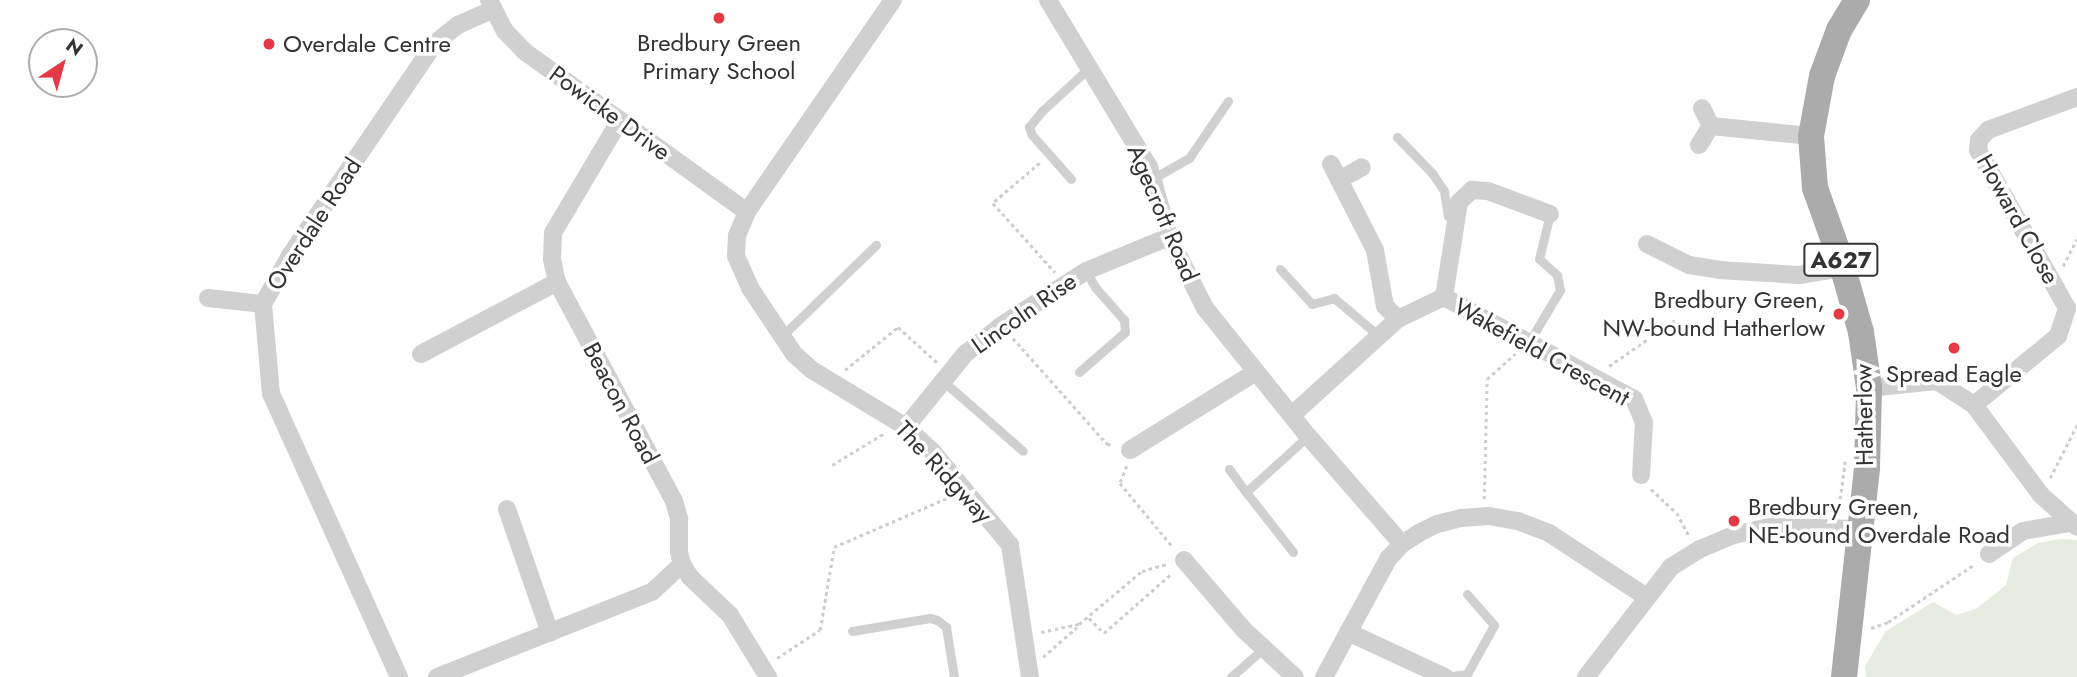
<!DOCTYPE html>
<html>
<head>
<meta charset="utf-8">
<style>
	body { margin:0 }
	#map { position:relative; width:2077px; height:677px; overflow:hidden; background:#fff; font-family:Jost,sans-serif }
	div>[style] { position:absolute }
	.green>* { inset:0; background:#e6ecdf }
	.path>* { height:2.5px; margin-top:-1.25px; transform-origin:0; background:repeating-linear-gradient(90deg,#cdcdcd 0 3.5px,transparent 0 7px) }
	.lane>* { height:9px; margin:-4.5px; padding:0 4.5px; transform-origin:4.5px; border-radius:4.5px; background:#d0d0d0 }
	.street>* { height:18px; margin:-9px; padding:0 9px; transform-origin:9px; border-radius:9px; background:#d0d0d0 }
	.primary>* { height:26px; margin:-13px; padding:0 13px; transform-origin:13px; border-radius:13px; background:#ababab }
	.dots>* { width:19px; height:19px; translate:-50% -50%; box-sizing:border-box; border:4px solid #fff; border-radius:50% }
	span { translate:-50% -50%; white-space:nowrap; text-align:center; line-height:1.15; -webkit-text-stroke:7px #fff; paint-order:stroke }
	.shield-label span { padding:2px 5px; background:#fff; border:2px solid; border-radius:5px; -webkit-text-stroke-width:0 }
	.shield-label { font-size:23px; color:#333; font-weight:700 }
	.poi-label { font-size:24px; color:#333 }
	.left { translate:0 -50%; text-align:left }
	.right { translate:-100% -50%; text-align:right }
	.street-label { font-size:24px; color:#333 }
	.north { position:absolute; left:28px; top:28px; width:70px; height:70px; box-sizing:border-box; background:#fff; border:2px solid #adadad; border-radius:50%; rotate:36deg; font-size:19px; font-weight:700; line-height:28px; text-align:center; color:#333 }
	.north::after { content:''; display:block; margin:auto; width:24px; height:32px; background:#e63946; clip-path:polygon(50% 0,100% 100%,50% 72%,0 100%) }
</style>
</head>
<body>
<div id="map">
	<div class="green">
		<div style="clip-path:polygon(2060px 539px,2077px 540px,2077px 677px,1866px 677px,1865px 666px,1886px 631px,1933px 602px,1956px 615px,1976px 609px,2006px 585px,2013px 558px,2038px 543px)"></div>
	</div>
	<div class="path">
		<div style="left:1040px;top:163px;width:62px;rotate:139.6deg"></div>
		<div style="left:993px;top:203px;width:93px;rotate:48.1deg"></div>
		<div style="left:2063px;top:266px;width:30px;rotate:-63deg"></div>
		<div style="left:1013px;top:338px;width:142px;rotate:48.4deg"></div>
		<div style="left:1107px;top:444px;width:6px;rotate:9deg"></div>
		<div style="left:1609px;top:366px;width:80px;rotate:-34.9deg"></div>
		<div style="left:845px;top:370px;width:68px;rotate:-39.1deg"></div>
		<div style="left:898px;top:327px;width:54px;rotate:42deg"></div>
		<div style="left:832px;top:465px;width:60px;rotate:-31.3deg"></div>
		<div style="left:1127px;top:466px;width:18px;rotate:112deg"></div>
		<div style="left:1120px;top:483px;width:83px;rotate:50.4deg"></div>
		<div style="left:2050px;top:478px;width:59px;rotate:-63deg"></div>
		<div style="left:1651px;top:489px;width:35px;rotate:43deg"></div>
		<div style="left:1677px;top:513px;width:27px;rotate:62deg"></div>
		<div style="left:1484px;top:499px;width:120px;rotate:-88.6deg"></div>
		<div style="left:1487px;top:379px;width:38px;rotate:-42deg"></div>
		<div style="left:1838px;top:513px;width:52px;rotate:-82.3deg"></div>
		<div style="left:1089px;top:618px;width:21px;rotate:45deg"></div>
		<div style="left:1104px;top:633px;width:91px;rotate:-41.4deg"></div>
		<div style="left:1871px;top:628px;width:18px;rotate:-19deg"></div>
		<div style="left:1888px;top:622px;width:105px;rotate:-33.7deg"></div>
		<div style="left:1041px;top:632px;width:39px;rotate:-12deg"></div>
		<div style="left:1079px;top:624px;width:82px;rotate:-40.1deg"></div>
		<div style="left:1142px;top:571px;width:26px;rotate:-16deg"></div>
		<div style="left:1043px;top:657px;width:45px;rotate:-41.4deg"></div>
		<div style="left:777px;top:658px;width:51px;rotate:-33.1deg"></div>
		<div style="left:820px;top:630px;width:84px;rotate:-80.4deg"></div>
		<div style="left:834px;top:547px;width:123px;rotate:-23.4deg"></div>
	</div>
	<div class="lane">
		<div style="left:1397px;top:137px;width:50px;rotate:45.8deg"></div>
		<div style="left:1432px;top:173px;width:22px;rotate:56deg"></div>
		<div style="left:1444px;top:191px;width:25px;rotate:81deg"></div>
		<div style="left:1448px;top:216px;width:10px;rotate:37deg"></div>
		<div style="left:1071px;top:179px;width:59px;rotate:-131.6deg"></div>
		<div style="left:1032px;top:135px;width:9px;rotate:-111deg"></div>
		<div style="left:1029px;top:127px;width:21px;rotate:-51deg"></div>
		<div style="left:1042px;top:111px;width:64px;rotate:-42.5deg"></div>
		<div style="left:1152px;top:179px;width:43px;rotate:-29.6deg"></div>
		<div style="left:1189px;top:158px;width:69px;rotate:-55.6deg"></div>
		<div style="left:1280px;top:269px;width:47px;rotate:47.6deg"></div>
		<div style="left:1312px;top:304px;width:23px;rotate:-15deg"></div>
		<div style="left:1334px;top:298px;width:59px;rotate:40.2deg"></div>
		<div style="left:782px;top:336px;width:131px;rotate:-44.1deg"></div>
		<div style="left:1529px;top:342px;width:61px;rotate:-59.2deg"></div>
		<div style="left:1560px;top:290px;width:15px;rotate:-101deg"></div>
		<div style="left:1557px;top:275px;width:24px;rotate:-138deg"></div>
		<div style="left:1539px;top:259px;width:46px;rotate:-76.3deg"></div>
		<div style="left:1079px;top:372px;width:61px;rotate:-41deg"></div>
		<div style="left:1125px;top:332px;width:12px;rotate:-95deg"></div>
		<div style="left:1124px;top:320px;width:44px;rotate:-131.3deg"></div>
		<div style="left:1095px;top:287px;width:18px;rotate:-119deg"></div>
		<div style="left:943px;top:381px;width:106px;rotate:41.2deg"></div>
		<div style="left:1229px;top:469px;width:29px;rotate:54deg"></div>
		<div style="left:1293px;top:552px;width:76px;rotate:-128.1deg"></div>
		<div style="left:1246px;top:492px;width:84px;rotate:-42.1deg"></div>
		<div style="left:852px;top:631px;width:79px;rotate:-9.5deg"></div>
		<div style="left:930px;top:618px;width:7px;rotate:16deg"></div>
		<div style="left:937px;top:620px;width:11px;rotate:38deg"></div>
		<div style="left:946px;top:627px;width:51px;rotate:80.9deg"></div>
		<div style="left:1231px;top:677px;width:44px;rotate:-41.3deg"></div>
		<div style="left:1445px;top:677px;width:22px;rotate:-8deg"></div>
		<div style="left:1467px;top:674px;width:56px;rotate:-61.1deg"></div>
		<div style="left:1494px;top:625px;width:41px;rotate:-131.1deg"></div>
	</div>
	<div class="street">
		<div style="left:489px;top:0;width:35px;rotate:63deg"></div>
		<div style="left:505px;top:31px;width:28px;rotate:46deg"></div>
		<div style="left:524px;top:51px;width:275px;rotate:35.8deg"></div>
		<div style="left:893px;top:0;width:257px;rotate:124.6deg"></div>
		<div style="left:747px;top:212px;width:26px;rotate:113deg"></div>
		<div style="left:737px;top:236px;width:20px;rotate:93deg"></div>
		<div style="left:736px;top:256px;width:35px;rotate:66deg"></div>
		<div style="left:750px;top:288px;width:79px;rotate:56.3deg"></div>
		<div style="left:794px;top:354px;width:24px;rotate:42deg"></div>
		<div style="left:812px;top:370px;width:110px;rotate:31.2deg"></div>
		<div style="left:906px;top:427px;width:35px;rotate:43deg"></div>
		<div style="left:932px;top:451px;width:122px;rotate:50.3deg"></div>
		<div style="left:1010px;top:545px;width:134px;rotate:81.4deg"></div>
		<div style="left:1048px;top:0;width:195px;rotate:58.8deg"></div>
		<div style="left:1149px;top:167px;width:73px;rotate:74.1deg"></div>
		<div style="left:1169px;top:237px;width:80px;rotate:63.1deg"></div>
		<div style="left:1205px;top:308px;width:164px;rotate:51.2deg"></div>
		<div style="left:1308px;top:436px;width:143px;rotate:49deg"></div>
		<div style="left:620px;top:120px;width:131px;rotate:120.7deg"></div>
		<div style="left:553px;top:233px;width:26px;rotate:92deg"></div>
		<div style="left:552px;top:259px;width:24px;rotate:78deg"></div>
		<div style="left:557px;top:282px;width:248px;rotate:61.9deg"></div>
		<div style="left:674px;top:501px;width:19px;rotate:74deg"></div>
		<div style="left:679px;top:519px;width:33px;rotate:90deg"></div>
		<div style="left:679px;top:552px;width:12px;rotate:76deg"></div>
		<div style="left:682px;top:564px;width:15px;rotate:58deg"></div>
		<div style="left:690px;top:577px;width:55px;rotate:43.5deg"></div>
		<div style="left:730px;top:615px;width:73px;rotate:58.5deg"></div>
		<div style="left:1711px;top:126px;width:100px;rotate:5.7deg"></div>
		<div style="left:1699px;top:145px;width:22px;rotate:-58deg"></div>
		<div style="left:1711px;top:126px;width:20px;rotate:-117deg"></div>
		<div style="left:1331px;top:164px;width:97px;rotate:62.9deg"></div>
		<div style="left:1375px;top:250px;width:57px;rotate:79.9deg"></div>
		<div style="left:1385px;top:306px;width:18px;rotate:45deg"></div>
		<div style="left:1339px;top:180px;width:26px;rotate:-29deg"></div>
		<div style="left:1647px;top:244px;width:47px;rotate:26.6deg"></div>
		<div style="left:1689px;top:265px;width:30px;rotate:9deg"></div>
		<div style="left:1719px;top:270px;width:80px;rotate:3.6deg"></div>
		<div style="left:1799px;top:275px;width:45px;rotate:-9deg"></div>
		<div style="left:1444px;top:297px;width:96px;rotate:-81deg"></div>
		<div style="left:1459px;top:202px;width:18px;rotate:-43deg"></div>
		<div style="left:1472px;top:190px;width:16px;rotate:4deg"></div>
		<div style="left:1488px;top:191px;width:66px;rotate:20.4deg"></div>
		<div style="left:208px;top:298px;width:55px;rotate:6.2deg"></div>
		<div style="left:421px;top:354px;width:154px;rotate:-27.9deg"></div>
		<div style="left:1869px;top:388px;width:68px;rotate:-5.9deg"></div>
		<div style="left:1937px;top:381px;width:44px;rotate:33deg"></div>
		<div style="left:1974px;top:405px;width:112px;rotate:53.3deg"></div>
		<div style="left:2041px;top:495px;width:48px;rotate:41.6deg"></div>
		<div style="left:1974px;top:405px;width:109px;rotate:-39.4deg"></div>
		<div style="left:2058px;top:336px;width:29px;rotate:-72deg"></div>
		<div style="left:2067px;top:308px;width:181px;rotate:-119.4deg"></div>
		<div style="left:1978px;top:150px;width:10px;rotate:-84deg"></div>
		<div style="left:1979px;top:140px;width:13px;rotate:-48deg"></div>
		<div style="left:1988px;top:130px;width:95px;rotate:-20.3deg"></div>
		<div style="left:1292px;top:415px;width:143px;rotate:-42.2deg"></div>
		<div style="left:1398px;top:319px;width:51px;rotate:-25.6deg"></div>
		<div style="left:1444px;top:297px;width:216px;rotate:28.2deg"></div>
		<div style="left:1634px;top:399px;width:25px;rotate:67deg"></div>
		<div style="left:1644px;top:422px;width:53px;rotate:93.2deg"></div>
		<div style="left:906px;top:427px;width:94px;rotate:-51.1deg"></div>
		<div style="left:965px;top:354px;width:47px;rotate:-38.1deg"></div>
		<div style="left:1002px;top:325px;width:100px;rotate:-32.7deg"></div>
		<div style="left:1086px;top:271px;width:90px;rotate:-22.3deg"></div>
		<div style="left:1130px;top:450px;width:148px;rotate:-31.8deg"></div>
		<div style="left:507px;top:509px;width:131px;rotate:70.9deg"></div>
		<div style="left:1989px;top:554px;width:41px;rotate:-34.1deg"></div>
		<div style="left:2023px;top:531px;width:48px;rotate:-9.7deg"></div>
		<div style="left:1184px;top:560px;width:92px;rotate:49.4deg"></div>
		<div style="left:1244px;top:630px;width:69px;rotate:42.7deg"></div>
		<div style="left:1348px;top:632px;width:107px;rotate:24.9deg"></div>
		<div style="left:399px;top:677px;width:311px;rotate:-114.3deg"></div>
		<div style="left:271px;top:394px;width:90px;rotate:-95.1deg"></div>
		<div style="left:263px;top:304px;width:57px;rotate:-60.8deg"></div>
		<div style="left:291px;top:254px;width:255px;rotate:-55.7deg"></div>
		<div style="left:435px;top:43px;width:29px;rotate:-38deg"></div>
		<div style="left:458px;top:25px;width:39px;rotate:-24deg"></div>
		<div style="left:437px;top:677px;width:231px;rotate:-21.6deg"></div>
		<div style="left:652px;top:592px;width:41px;rotate:-43deg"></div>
		<div style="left:1324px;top:677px;width:134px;rotate:-61.5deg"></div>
		<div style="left:1388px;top:559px;width:21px;rotate:-47deg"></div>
		<div style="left:1402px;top:544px;width:20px;rotate:-33deg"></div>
		<div style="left:1419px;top:533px;width:20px;rotate:-27deg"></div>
		<div style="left:1437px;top:524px;width:25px;rotate:-14deg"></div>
		<div style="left:1461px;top:518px;width:28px;rotate:-4deg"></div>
		<div style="left:1489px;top:516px;width:29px;rotate:10deg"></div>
		<div style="left:1518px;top:521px;width:33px;rotate:21deg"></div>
		<div style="left:1549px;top:533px;width:115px;rotate:33.3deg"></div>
		<div style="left:1586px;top:677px;width:139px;rotate:-52.3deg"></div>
		<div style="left:1671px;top:567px;width:32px;rotate:-32deg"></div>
		<div style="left:1698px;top:550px;width:39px;rotate:-23deg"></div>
		<div style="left:1734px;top:535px;width:37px;rotate:-13deg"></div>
		<div style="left:1770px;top:527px;width:88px;rotate:1.3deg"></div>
	</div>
	<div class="primary">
		<div style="left:1844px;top:677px;width:211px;rotate:-83.7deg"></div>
		<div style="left:1867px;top:467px;width:79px;rotate:-88.5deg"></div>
		<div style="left:1869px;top:388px;width:57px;rotate:-98.1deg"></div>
		<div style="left:1861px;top:332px;width:80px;rotate:-105.9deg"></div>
		<div style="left:1839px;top:255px;width:71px;rotate:-109.7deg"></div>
		<div style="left:1815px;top:188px;width:52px;rotate:-94.4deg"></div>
		<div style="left:1811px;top:136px;width:61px;rotate:-79.6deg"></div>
		<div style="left:1822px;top:76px;width:49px;rotate:-69.7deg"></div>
		<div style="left:1839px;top:30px;width:35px;rotate:-59deg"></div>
	</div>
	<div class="dots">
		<div style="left:719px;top:18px;background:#e63946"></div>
		<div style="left:269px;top:44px;background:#e63946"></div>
		<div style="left:1839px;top:314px;background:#e63946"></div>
		<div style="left:1954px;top:348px;background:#e63946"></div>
		<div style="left:1734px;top:521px;background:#e63946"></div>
	</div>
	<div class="shield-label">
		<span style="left:1841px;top:260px">A627</span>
	</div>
	<div class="poi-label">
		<span style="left:719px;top:57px">Bredbury Green<br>Primary School</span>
		<span class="left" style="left:283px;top:44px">Overdale Centre</span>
		<span class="right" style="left:1825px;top:314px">Bredbury Green,<br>NW-bound Hatherlow</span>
		<span style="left:1954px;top:374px">Spread Eagle</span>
		<span class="left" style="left:1748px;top:521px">Bredbury Green,<br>NE-bound Overdale Road</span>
	</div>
	<div class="street-label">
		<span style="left:610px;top:113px;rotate:36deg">Powicke Drive</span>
		<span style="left:1163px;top:213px;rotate:67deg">Agecroft Road</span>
		<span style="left:2018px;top:219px;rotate:61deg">Howard Close</span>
		<span style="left:314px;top:224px;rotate:-57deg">Overdale Road</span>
		<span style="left:1024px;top:313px;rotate:-35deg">Lincoln Rise</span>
		<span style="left:1542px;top:352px;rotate:29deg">Wakefield Crescent</span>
		<span style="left:621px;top:403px;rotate:62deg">Beacon Road</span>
		<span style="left:1864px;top:415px;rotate:-91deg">Hatherlow</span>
		<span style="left:944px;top:472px;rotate:47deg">The Ridgway</span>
	</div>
	<div class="north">N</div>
</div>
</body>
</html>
